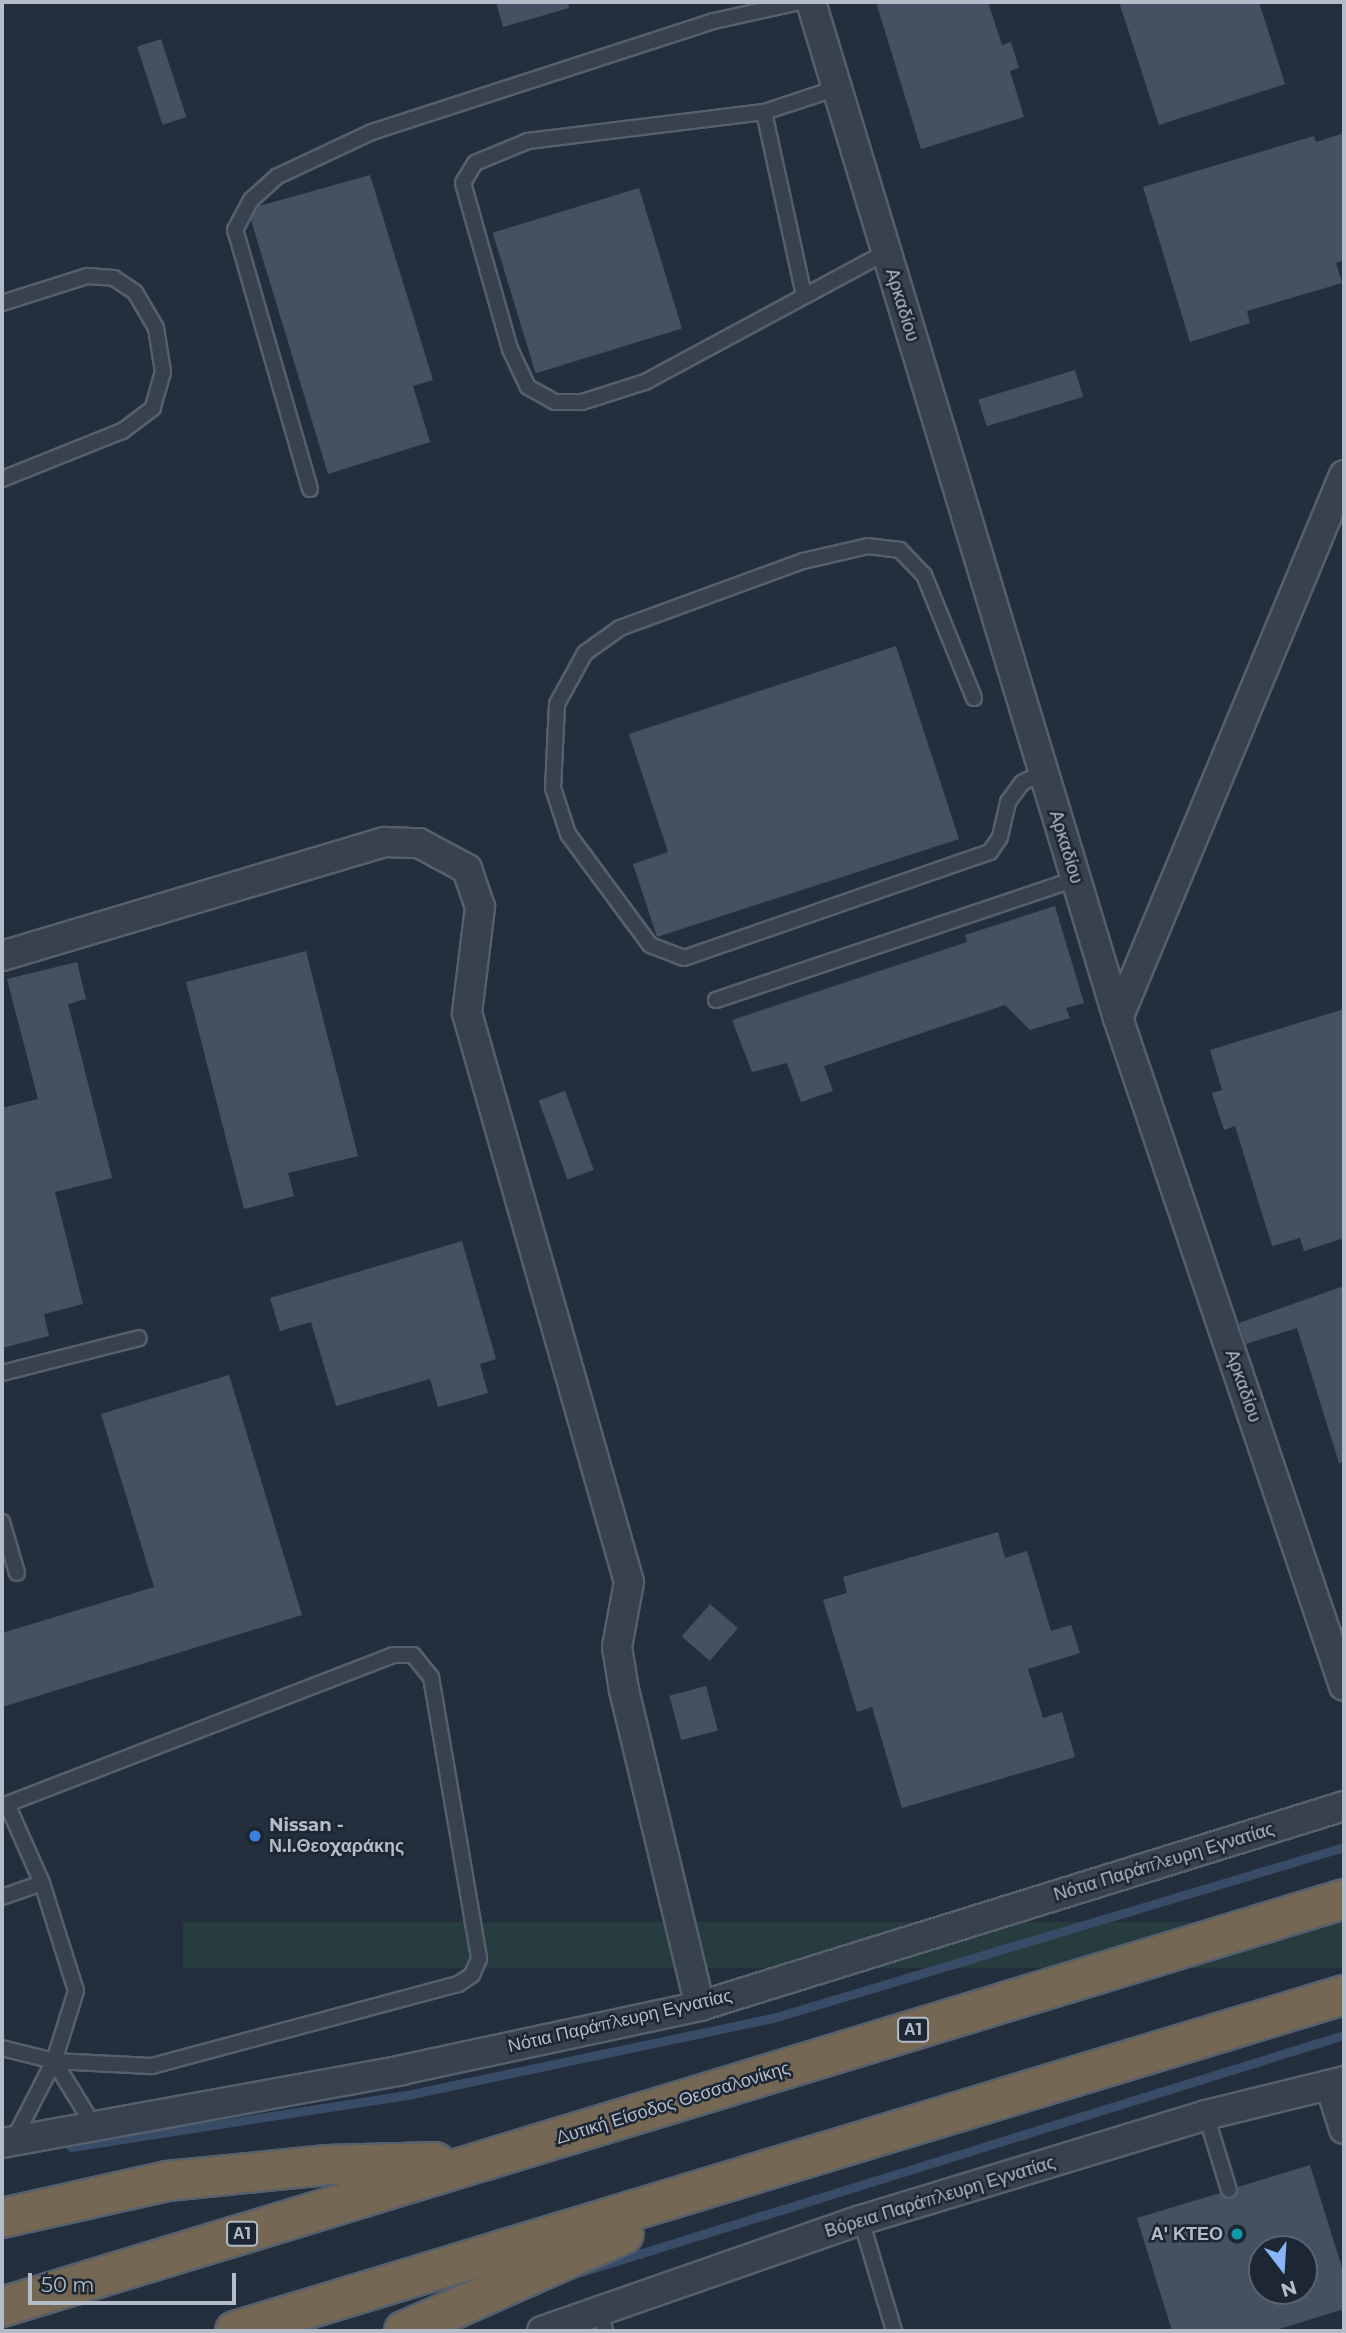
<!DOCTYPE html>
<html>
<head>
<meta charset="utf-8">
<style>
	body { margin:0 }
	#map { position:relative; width:1346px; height:2333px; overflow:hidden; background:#242f3e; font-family:Montserrat,sans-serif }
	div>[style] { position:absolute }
	.green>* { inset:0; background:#263c3f; transform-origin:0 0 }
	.stream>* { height:9px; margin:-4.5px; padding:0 4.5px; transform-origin:4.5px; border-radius:4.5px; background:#394c67 }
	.building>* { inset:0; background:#455162; transform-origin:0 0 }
	.roads { filter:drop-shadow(2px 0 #565f6c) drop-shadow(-2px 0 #565f6c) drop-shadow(0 2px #565f6c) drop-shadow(0 -2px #565f6c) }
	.lane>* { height:14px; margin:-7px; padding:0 7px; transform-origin:7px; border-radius:7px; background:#38414e }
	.street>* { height:28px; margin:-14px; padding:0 14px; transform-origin:14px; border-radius:14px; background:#38414e }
	.highway>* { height:38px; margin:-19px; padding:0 19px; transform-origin:19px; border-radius:19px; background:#746855 }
	.dots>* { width:19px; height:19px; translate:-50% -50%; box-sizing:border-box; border:4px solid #1d2633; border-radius:50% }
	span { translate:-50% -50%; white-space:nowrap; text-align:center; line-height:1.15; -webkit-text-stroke:5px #1d2633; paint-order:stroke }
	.shield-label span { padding:2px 5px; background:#1d2633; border:2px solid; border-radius:5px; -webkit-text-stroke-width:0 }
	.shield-label { font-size:16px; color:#b4bcc9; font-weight:700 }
	.street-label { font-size:18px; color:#b4bcc9 }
	.poi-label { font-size:18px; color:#b4bcc9; font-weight:700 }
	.left { translate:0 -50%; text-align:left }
	.right { translate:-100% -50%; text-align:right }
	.frame { position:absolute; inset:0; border:4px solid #b4bcc9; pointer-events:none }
	.north { position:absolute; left:1248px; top:2235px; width:70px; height:70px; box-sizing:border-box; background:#1d2633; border:2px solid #59626f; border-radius:50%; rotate:163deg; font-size:19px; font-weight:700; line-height:28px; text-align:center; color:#b4bcc9 }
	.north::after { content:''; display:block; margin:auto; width:24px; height:32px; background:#8ab4f8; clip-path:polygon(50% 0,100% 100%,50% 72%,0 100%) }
	.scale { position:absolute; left:28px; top:2273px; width:208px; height:32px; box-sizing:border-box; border:4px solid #b4bcc9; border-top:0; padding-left:9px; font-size:21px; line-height:24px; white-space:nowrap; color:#b4bcc9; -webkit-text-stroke:5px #1d2633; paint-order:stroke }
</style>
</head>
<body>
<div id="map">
	<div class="green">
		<div style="left:1344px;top:1922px;width:46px;height:1161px;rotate:90deg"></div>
	</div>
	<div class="stream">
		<div style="left:71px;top:2147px;width:345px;rotate:-8.8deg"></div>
		<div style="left:412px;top:2094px;width:369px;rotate:-11.9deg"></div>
		<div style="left:773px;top:2018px;width:596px;rotate:-16.67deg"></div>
		<div style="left:581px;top:2272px;width:799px;rotate:-17.26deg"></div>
	</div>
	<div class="building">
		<div style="clip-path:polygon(496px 2px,568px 2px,569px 8px,503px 27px)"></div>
		<div style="clip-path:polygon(876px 2px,988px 2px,1002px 45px,1011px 42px,1019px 68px,1010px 71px,1024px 117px,921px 149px)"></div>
		<div style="clip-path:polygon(1119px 2px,1259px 2px,1285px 84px,1159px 125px)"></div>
		<div style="left:161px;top:39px;width:82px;height:25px;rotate:72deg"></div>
		<div style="clip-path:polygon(1344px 133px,1344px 260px,1336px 263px,1342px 283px,1247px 311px,1250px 323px,1190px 342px,1143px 187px,1314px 136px,1316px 142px)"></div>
		<div style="clip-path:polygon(370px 175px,433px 380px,413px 386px,430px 442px,328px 474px,251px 220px,259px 206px)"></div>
		<div style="left:639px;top:188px;width:147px;height:153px;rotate:73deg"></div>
		<div style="left:1075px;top:370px;width:28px;height:101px;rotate:73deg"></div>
		<div style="clip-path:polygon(896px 646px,959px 839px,657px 937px,633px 864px,668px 852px,629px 734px)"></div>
		<div style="clip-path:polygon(1055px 906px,1084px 1003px,1066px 1008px,1070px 1018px,1030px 1030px,1005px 1005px,824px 1066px,833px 1091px,801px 1102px,787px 1063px,752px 1072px,732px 1020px,967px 942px,965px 935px)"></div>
		<div style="clip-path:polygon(306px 951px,358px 1156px,288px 1173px,294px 1196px,244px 1209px,186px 982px)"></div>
		<div style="clip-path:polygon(77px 962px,86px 999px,68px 1004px,112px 1178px,55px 1192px,83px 1304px,44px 1314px,49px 1336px,2px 1348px,2px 1108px,38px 1099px,7px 979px)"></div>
		<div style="clip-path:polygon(1344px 1009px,1344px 1238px,1304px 1251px,1300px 1238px,1272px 1246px,1235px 1126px,1224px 1130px,1212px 1093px,1222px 1090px,1210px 1050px)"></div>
		<div style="left:565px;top:1091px;width:84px;height:28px;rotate:70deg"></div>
		<div style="clip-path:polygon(462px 1241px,496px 1359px,480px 1364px,488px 1393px,438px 1407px,430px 1379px,336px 1406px,311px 1322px,280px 1331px,270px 1298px)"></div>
		<div style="clip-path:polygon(1344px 1286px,1344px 1462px,1339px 1463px,1297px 1328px,1246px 1344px,1239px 1323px)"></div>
		<div style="clip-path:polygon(229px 1375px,302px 1615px,2px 1707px,2px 1633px,154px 1587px,101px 1414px)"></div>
		<div style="clip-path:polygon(998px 1532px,1005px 1558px,1027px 1551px,1051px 1631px,1071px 1625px,1080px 1653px,1028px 1669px,1043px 1718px,1062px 1712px,1075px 1757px,902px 1808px,872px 1707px,857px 1712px,823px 1600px,847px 1593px,843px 1577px)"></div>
		<div style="left:710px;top:1604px;width:37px;height:43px;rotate:41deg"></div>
		<div style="left:706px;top:1686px;width:46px;height:38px;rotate:75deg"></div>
		<div style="clip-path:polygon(evenodd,1310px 2165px,1344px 2274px,1344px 2309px,1273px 2331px,1172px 2331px,1137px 2218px,1220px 2193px,1231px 2199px,1238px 2187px,1310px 2165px,1262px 2249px,1304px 2249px,1304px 2291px,1262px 2291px,1262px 2249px)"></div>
	</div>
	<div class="roads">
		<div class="lane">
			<div style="left:837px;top:88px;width:77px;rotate:161.8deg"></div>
			<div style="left:764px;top:112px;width:238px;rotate:173deg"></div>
			<div style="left:528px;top:141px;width:57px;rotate:157.5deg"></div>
			<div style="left:475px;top:163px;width:23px;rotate:121deg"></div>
			<div style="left:463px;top:183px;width:173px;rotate:74.2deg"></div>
			<div style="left:510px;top:349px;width:42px;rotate:64.7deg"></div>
			<div style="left:528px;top:387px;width:31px;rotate:29deg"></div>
			<div style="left:555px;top:402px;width:27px"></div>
			<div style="left:582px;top:402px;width:66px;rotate:-17.6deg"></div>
			<div style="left:645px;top:382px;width:274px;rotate:-28.3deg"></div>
			<div style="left:764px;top:112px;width:188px;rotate:77.7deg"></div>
			<div style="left:2px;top:303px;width:89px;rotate:-17.6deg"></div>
			<div style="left:87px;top:276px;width:27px;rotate:4deg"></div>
			<div style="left:114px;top:278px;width:25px;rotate:34deg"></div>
			<div style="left:135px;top:292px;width:42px;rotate:59.7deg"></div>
			<div style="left:156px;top:328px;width:45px;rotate:81deg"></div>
			<div style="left:163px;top:372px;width:37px;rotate:106deg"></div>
			<div style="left:153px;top:408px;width:39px;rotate:143deg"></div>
			<div style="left:122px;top:431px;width:129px;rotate:158.2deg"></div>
			<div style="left:310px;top:489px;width:270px;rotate:-106.1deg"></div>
			<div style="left:235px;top:230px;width:34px;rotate:-62deg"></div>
			<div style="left:251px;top:200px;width:36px;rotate:-42deg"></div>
			<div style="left:278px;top:176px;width:104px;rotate:-25.1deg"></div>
			<div style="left:372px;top:132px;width:360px;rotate:-18deg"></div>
			<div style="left:714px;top:21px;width:88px;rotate:-12.5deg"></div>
			<div style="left:974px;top:698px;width:133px;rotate:-112.1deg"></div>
			<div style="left:924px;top:575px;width:35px;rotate:-134deg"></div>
			<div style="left:900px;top:550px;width:32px;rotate:-173deg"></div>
			<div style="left:868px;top:546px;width:67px;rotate:167deg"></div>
			<div style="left:803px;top:561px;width:195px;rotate:159.9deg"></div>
			<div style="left:620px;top:628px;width:43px;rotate:144.5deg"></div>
			<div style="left:585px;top:653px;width:58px;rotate:118.8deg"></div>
			<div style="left:557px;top:704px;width:84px;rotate:92.7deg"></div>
			<div style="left:553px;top:788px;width:48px;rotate:71.9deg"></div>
			<div style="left:568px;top:834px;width:138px;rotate:53.5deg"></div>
			<div style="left:650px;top:945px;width:36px;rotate:21deg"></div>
			<div style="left:684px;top:958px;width:324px;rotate:-19.1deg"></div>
			<div style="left:990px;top:852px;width:18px;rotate:-56deg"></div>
			<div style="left:1000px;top:837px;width:36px;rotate:-77deg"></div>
			<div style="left:1008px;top:802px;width:24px;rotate:-54deg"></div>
			<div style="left:1022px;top:783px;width:24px;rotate:-28deg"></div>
			<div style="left:716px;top:1000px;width:379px;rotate:-18.6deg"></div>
			<div style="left:2px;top:1373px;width:141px;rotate:-14.3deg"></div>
			<div style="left:2px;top:1522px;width:53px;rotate:73.6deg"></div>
			<div style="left:7px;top:1804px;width:86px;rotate:66.1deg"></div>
			<div style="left:42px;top:1883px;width:113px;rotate:72.5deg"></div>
			<div style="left:76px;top:1991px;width:73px;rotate:107.4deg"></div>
			<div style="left:2px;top:1806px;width:419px;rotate:-21.1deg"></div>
			<div style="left:393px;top:1655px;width:20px"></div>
			<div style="left:413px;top:1655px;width:28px;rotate:51deg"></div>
			<div style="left:431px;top:1677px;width:286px;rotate:80.3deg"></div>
			<div style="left:479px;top:1959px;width:17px;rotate:114deg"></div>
			<div style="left:472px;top:1975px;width:17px;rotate:147deg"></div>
			<div style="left:458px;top:1984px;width:318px;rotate:165deg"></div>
			<div style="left:151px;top:2066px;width:97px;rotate:-177deg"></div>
			<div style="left:54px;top:2061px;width:54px;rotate:-166deg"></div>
			<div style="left:2px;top:1897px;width:42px;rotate:-19.3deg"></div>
			<div style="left:1206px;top:2115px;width:78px;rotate:73deg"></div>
			<div style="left:13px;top:2141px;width:90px;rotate:-62.9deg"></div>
			<div style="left:54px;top:2061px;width:76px;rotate:58.4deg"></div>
			<div style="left:861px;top:2220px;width:116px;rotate:73.4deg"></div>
			<div style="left:600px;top:2313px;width:19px;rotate:74deg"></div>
		</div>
		<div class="street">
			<div style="left:811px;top:2px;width:1061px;rotate:73.19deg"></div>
			<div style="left:1118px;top:1018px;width:705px;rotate:71.31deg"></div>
			<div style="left:2px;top:956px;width:400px;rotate:-16.6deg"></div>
			<div style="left:385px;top:842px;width:34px;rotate:2deg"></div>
			<div style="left:419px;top:843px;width:55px;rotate:28.4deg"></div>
			<div style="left:467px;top:869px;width:40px;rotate:71.1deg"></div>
			<div style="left:480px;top:907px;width:107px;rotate:97deg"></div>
			<div style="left:467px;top:1013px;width:592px;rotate:74.11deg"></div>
			<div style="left:629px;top:1582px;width:66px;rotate:100.5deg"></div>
			<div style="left:617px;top:1647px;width:44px;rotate:80.8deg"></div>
			<div style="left:624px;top:1690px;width:325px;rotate:76.5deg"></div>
			<div style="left:1118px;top:1018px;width:588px;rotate:-67.4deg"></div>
			<div style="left:1330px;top:2085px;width:46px;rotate:72.3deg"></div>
			<div style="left:2px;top:2143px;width:407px;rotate:-10.3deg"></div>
			<div style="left:402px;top:2070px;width:305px;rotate:-12.1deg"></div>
			<div style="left:700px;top:2006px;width:674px;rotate:-17.25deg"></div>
			<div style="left:542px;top:2331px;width:338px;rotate:-19.2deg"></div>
			<div style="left:861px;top:2220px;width:361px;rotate:-16.9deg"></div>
			<div style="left:1206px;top:2115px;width:142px;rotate:-13.8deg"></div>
		</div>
		<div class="highway">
			<div style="left:2px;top:2218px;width:169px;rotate:-12.6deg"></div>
			<div style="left:167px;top:2181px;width:161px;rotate:-5.7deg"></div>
			<div style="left:327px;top:2165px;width:108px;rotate:-1.6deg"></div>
			<div style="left:2px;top:2307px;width:1403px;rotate:-16.91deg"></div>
			<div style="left:235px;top:2331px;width:1159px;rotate:-16.86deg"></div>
			<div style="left:404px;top:2331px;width:240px;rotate:-23.8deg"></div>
		</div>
	</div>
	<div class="dots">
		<div style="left:255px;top:1836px;background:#3f7fe0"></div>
		<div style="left:1237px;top:2234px;background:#0f9aa8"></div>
	</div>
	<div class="shield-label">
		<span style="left:913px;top:2030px">Α1</span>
		<span style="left:242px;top:2234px">Α1</span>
	</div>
	<div class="street-label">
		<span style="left:902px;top:305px;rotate:73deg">Αρκαδίου</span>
		<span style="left:1066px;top:847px;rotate:73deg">Αρκαδίου</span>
		<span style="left:1243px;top:1386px;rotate:71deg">Αρκαδίου</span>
		<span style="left:1164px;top:1862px;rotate:-17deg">Νότια Παράπλευρη Εγνατίας</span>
		<span style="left:620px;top:2021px;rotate:-13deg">Νότια Παράπλευρη Εγνατίας</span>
		<span style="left:673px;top:2103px;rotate:-17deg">Δυτική Είσοδος Θεσσαλονίκης</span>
		<span style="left:940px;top:2197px;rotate:-17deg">Βόρεια Παράπλευρη Εγνατίας</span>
	</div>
	<div class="poi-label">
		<span class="left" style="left:269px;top:1836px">Nissan -<br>Ν.Ι.Θεοχαράκης</span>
		<span class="right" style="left:1223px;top:2234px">Α' ΚΤΕΟ</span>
	</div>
	<div class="frame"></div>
	<div class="north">N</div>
	<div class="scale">50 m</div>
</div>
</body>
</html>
